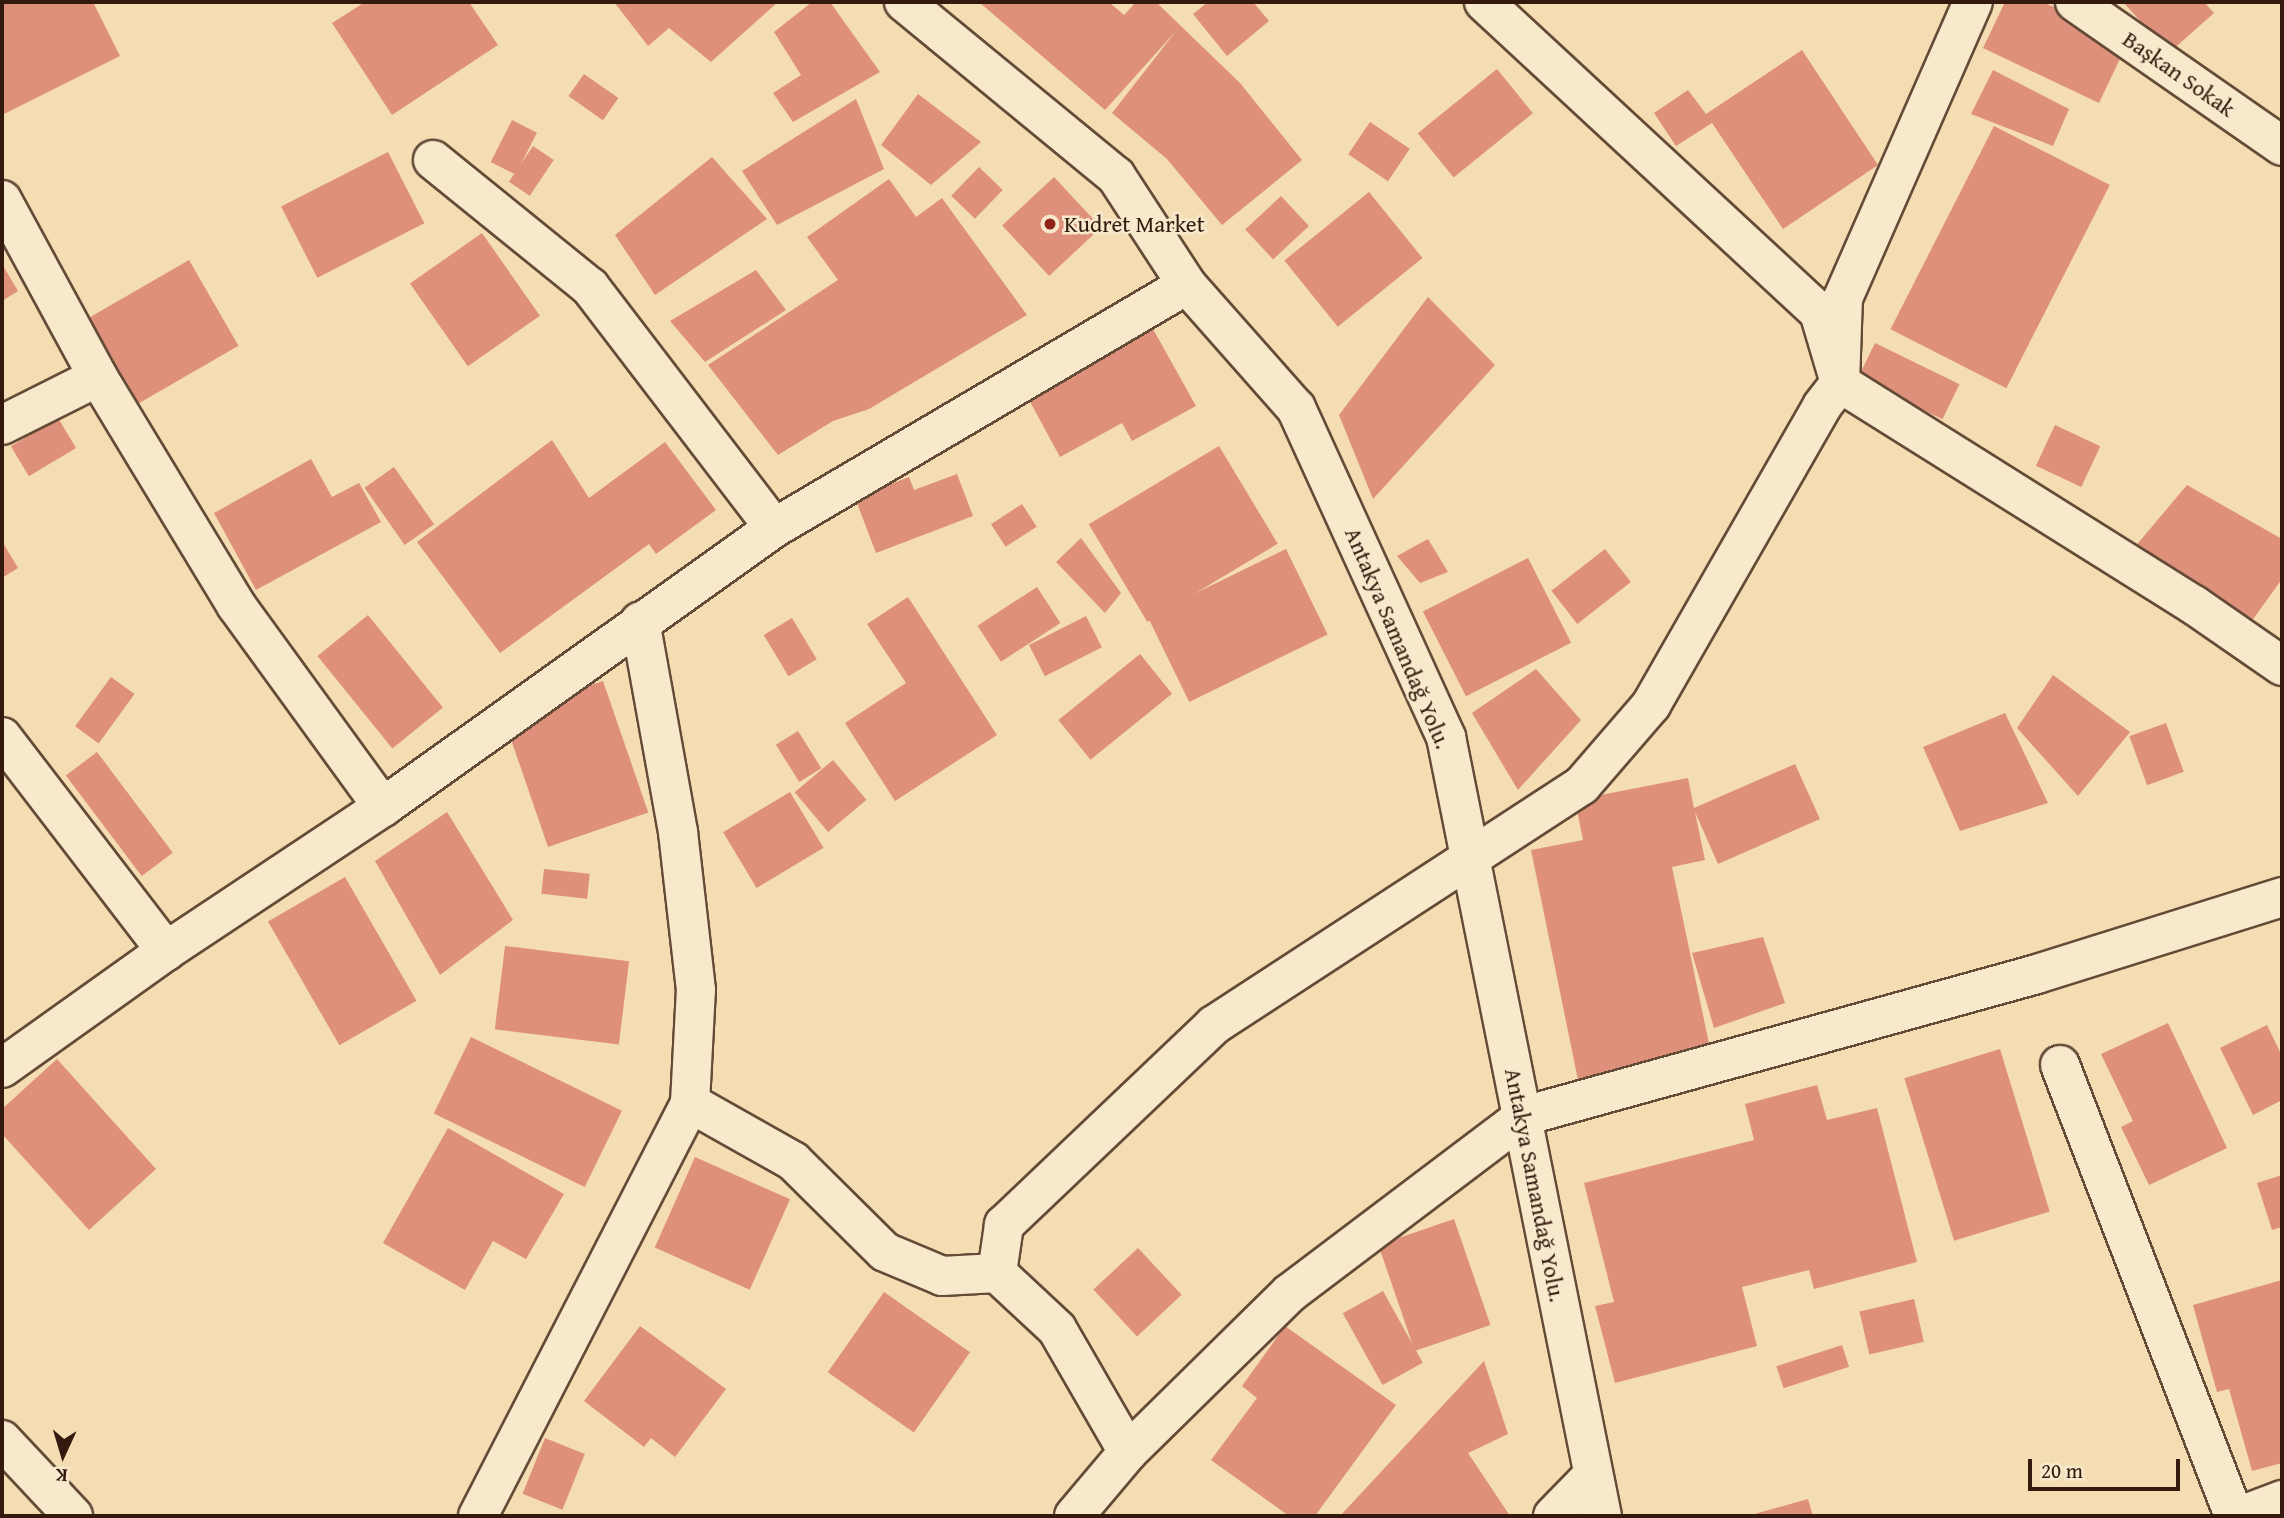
<!DOCTYPE html>
<html>
<head>
<meta charset="utf-8">
<style>
	body { margin:0 }
	#map { position:relative; width:2284px; height:1518px; overflow:hidden; background:#f4ddb2; font-family:"Gentium Book Plus",serif }
	div>[style] { position:absolute }
	.building>* { inset:0; background:#df907b; transform-origin:0 0 }
	.roads { filter:drop-shadow(2px 0 #644b37) drop-shadow(-2px 0 #644b37) drop-shadow(0 2px #644b37) drop-shadow(0 -2px #644b37) }
	.minor>* { height:38px; margin:-19px; padding:0 19px; transform-origin:19px; border-radius:19px; background:#f8e9cd }
	.dots>* { width:19px; height:19px; translate:-50% -50%; box-sizing:border-box; border:4px solid #f8e9cd; border-radius:50% }
	span { translate:-50% -50%; white-space:nowrap; text-align:center; line-height:1.15; -webkit-text-stroke:5px #f8e9cd; paint-order:stroke }
	.street-label { font-size:23px; color:#341a0e }
	.poi-label { font-size:23px; color:#341a0e }
	.left { translate:0 -50%; text-align:left }
	.frame { position:absolute; inset:0; border:4px solid #341a0e; pointer-events:none }
	.north { position:absolute; left:28px; top:1420px; width:70px; height:70px; -webkit-text-stroke:5px #f8e9cd; paint-order:stroke; rotate:184deg; font-size:19px; font-weight:700; line-height:28px; text-align:center; color:#341a0e }
	.north::after { content:''; display:block; margin:auto; width:24px; height:32px; background:#341a0e; clip-path:polygon(50% 0,100% 100%,50% 72%,0 100%) }
	.scale { position:absolute; left:2028px; top:1459px; width:152px; height:32px; box-sizing:border-box; border:4px solid #341a0e; border-top:0; padding-left:9px; font-size:21px; line-height:24px; white-space:nowrap; color:#341a0e; -webkit-text-stroke:5px #f8e9cd; paint-order:stroke }
</style>
</head>
<body>
<div id="map">
	<div class="building">
		<div style="clip-path:polygon(2px 2px,93px 2px,120px 56px,2px 115px)"></div>
		<div style="clip-path:polygon(365px 2px,469px 2px,498px 45px,392px 115px,332px 23px)"></div>
		<div style="clip-path:polygon(614px 2px,778px 2px,711px 62px,669px 28px,648px 46px)"></div>
		<div style="clip-path:polygon(812px 2px,830px 2px,880px 72px,793px 122px,773px 93px,801px 75px,774px 32px)"></div>
		<div style="clip-path:polygon(979px 2px,1109px 2px,1124px 15px,1136px 2px,1156px 2px,1240px 83px,1302px 160px,1222px 225px,1167px 159px,1112px 113px,1176px 31px,1105px 110px)"></div>
		<div style="clip-path:polygon(1208px 2px,1253px 2px,1269px 21px,1227px 56px,1193px 14px)"></div>
		<div style="clip-path:polygon(2005px 2px,2043px 2px,2128px 42px,2099px 103px,1983px 48px)"></div>
		<div style="clip-path:polygon(2123px 2px,2204px 2px,2214px 13px,2169px 53px)"></div>
		<div style="clip-path:polygon(1802px 50px,1878px 165px,1783px 229px,1712px 123px,1676px 146px,1654px 113px,1688px 90px,1706px 114px)"></div>
		<div style="left:1497px;top:69px;width:57px;height:102px;rotate:51deg"></div>
		<div style="clip-path:polygon(1993px 70px,2069px 109px,2053px 146px,1971px 114px)"></div>
		<div style="left:584px;top:74px;width:42px;height:27px;rotate:35deg"></div>
		<div style="clip-path:polygon(918px 94px,981px 142px,931px 185px,881px 145px)"></div>
		<div style="clip-path:polygon(856px 99px,884px 169px,777px 225px,742px 171px)"></div>
		<div style="left:512px;top:120px;width:28px;height:47px;rotate:27deg"></div>
		<div style="left:1370px;top:122px;width:48px;height:39px;rotate:34deg"></div>
		<div style="left:1994px;top:126px;width:130px;height:228px;rotate:27deg"></div>
		<div style="left:533px;top:146px;width:25px;height:43px;rotate:34deg"></div>
		<div style="left:388px;top:152px;width:80px;height:120px;rotate:63deg"></div>
		<div style="clip-path:polygon(712px 157px,767px 219px,655px 295px,615px 235px)"></div>
		<div style="left:979px;top:167px;width:33px;height:40px;rotate:44deg"></div>
		<div style="left:1054px;top:177px;width:69px;height:71px;rotate:47deg"></div>
		<div style="clip-path:polygon(889px 179px,916px 217px,942px 198px,1027px 315px,869px 409px,833px 421px,778px 455px,708px 365px,838px 280px,807px 237px)"></div>
		<div style="left:1369px;top:192px;width:85px;height:109px;rotate:51deg"></div>
		<div style="left:1281px;top:196px;width:41px;height:49px;rotate:47deg"></div>
		<div style="left:482px;top:233px;width:101px;height:88px;rotate:55deg"></div>
		<div style="left:189px;top:260px;width:99px;height:122px;rotate:60deg"></div>
		<div style="clip-path:polygon(2px 264px,18px 291px,2px 301px)"></div>
		<div style="clip-path:polygon(756px 270px,786px 310px,705px 362px,670px 321px)"></div>
		<div style="clip-path:polygon(1428px 297px,1495px 365px,1373px 499px,1339px 415px)"></div>
		<div style="clip-path:polygon(1153px 329px,1196px 406px,1132px 441px,1122px 423px,1060px 457px,1028px 398px)"></div>
		<div style="left:1875px;top:343px;width:94px;height:39px;rotate:26deg"></div>
		<div style="left:58px;top:418px;width:35px;height:55px;rotate:59deg"></div>
		<div style="left:2055px;top:425px;width:50px;height:45px;rotate:25deg"></div>
		<div style="clip-path:polygon(552px 440px,589px 498px,665px 442px,716px 510px,656px 554px,649px 544px,500px 653px,417px 542px)"></div>
		<div style="left:1219px;top:446px;width:114px;height:152px;rotate:59deg"></div>
		<div style="clip-path:polygon(311px 459px,332px 497px,359px 483px,381px 522px,256px 590px,214px 513px)"></div>
		<div style="left:394px;top:467px;width:70px;height:36px;rotate:55deg"></div>
		<div style="clip-path:polygon(957px 474px,973px 516px,876px 553px,855px 498px,909px 477px,914px 490px)"></div>
		<div style="clip-path:polygon(2187px 485px,2282px 539px,2282px 579px,2251px 622px,2134px 548px)"></div>
		<div style="left:1022px;top:504px;width:27px;height:37px;rotate:57deg"></div>
		<div style="clip-path:polygon(1081px 538px,1121px 593px,1105px 613px,1056px 562px)"></div>
		<div style="clip-path:polygon(1428px 539px,1448px 572px,1420px 583px,1397px 556px)"></div>
		<div style="clip-path:polygon(2px 541px,18px 568px,2px 578px)"></div>
		<div style="left:1286px;top:549px;width:95px;height:154px;rotate:64deg"></div>
		<div style="left:1605px;top:549px;width:42px;height:68px;rotate:52deg"></div>
		<div style="left:1528px;top:558px;width:95px;height:118px;rotate:63deg"></div>
		<div style="left:1037px;top:587px;width:43px;height:71px;rotate:57deg"></div>
		<div style="clip-path:polygon(908px 597px,997px 735px,895px 801px,845px 723px,906px 683px,867px 624px)"></div>
		<div style="left:368px;top:615px;width:119px;height:65px;rotate:51deg"></div>
		<div style="left:1086px;top:616px;width:35px;height:64px;rotate:63deg"></div>
		<div style="left:792px;top:618px;width:48px;height:33px;rotate:59deg"></div>
		<div style="left:1140px;top:654px;width:51px;height:105px;rotate:51deg"></div>
		<div style="clip-path:polygon(1536px 669px,1581px 720px,1518px 790px,1472px 713px)"></div>
		<div style="clip-path:polygon(2053px 675px,2130px 732px,2078px 796px,2017px 728px)"></div>
		<div style="left:111px;top:677px;width:29px;height:61px;rotate:36deg"></div>
		<div style="left:603px;top:681px;width:139px;height:106px;rotate:71deg"></div>
		<div style="clip-path:polygon(2005px 713px,2048px 803px,1960px 831px,1923px 747px)"></div>
		<div style="left:2166px;top:723px;width:52px;height:39px;rotate:70deg"></div>
		<div style="left:798px;top:731px;width:44px;height:26px;rotate:58deg"></div>
		<div style="left:97px;top:752px;width:126px;height:39px;rotate:53deg"></div>
		<div style="left:833px;top:760px;width:52px;height:50px;rotate:50deg"></div>
		<div style="clip-path:polygon(1795px 764px,1820px 819px,1718px 864px,1695px 812px,1705px 860px,1672px 867px,1712px 1058px,1579px 1085px,1531px 850px,1583px 840px,1575px 800px,1688px 778px,1694px 808px)"></div>
		<div style="left:790px;top:792px;width:65px;height:78px;rotate:59deg"></div>
		<div style="clip-path:polygon(447px 812px,513px 920px,440px 975px,375px 861px)"></div>
		<div style="left:544px;top:869px;width:46px;height:25px;rotate:6deg"></div>
		<div style="left:345px;top:877px;width:143px;height:89px;rotate:60deg"></div>
		<div style="clip-path:polygon(1763px 937px,1785px 1003px,1714px 1028px,1692px 953px)"></div>
		<div style="left:505px;top:946px;width:125px;height:84px;rotate:7deg"></div>
		<div style="clip-path:polygon(2168px 1023px,2227px 1148px,2149px 1185px,2121px 1127px,2133px 1121px,2101px 1054px)"></div>
		<div style="clip-path:polygon(2267px 1025px,2282px 1056px,2282px 1100px,2253px 1115px,2220px 1048px)"></div>
		<div style="left:471px;top:1037px;width:168px;height:85px;rotate:26deg"></div>
		<div style="left:2000px;top:1049px;width:170px;height:100px;rotate:73deg"></div>
		<div style="clip-path:polygon(57px 1059px,156px 1169px,89px 1230px,2px 1134px,2px 1109px)"></div>
		<div style="clip-path:polygon(1817px 1085px,1827px 1120px,1877px 1108px,1917px 1262px,1814px 1289px,1809px 1270px,1742px 1287px,1757px 1346px,1615px 1383px,1595px 1306px,1614px 1302px,1584px 1183px,1754px 1140px,1745px 1104px)"></div>
		<div style="clip-path:polygon(448px 1128px,564px 1194px,526px 1259px,493px 1241px,465px 1290px,383px 1243px)"></div>
		<div style="left:695px;top:1157px;width:104px;height:99px;rotate:24deg"></div>
		<div style="clip-path:polygon(2282px 1175px,2282px 1227px,2272px 1230px,2257px 1183px)"></div>
		<div style="left:1454px;top:1219px;width:112px;height:80px;rotate:71deg"></div>
		<div style="left:1138px;top:1248px;width:64px;height:61px;rotate:47deg"></div>
		<div style="clip-path:polygon(2282px 1280px,2282px 1463px,2252px 1471px,2229px 1389px,2217px 1392px,2193px 1305px)"></div>
		<div style="left:1383px;top:1291px;width:82px;height:46px;rotate:61deg"></div>
		<div style="left:884px;top:1292px;width:105px;height:98px;rotate:35deg"></div>
		<div style="left:1914px;top:1299px;width:44px;height:56px;rotate:77deg"></div>
		<div style="clip-path:polygon(640px 1326px,726px 1389px,675px 1457px,651px 1438px,644px 1447px,584px 1401px)"></div>
		<div style="clip-path:polygon(1285px 1326px,1396px 1405px,1315px 1516px,1289px 1516px,1211px 1460px,1257px 1398px,1242px 1386px)"></div>
		<div style="left:1842px;top:1345px;width:23px;height:69px;rotate:72deg"></div>
		<div style="clip-path:polygon(1484px 1361px,1508px 1434px,1468px 1453px,1510px 1516px,1340px 1516px)"></div>
		<div style="left:545px;top:1438px;width:43px;height:60px;rotate:22deg"></div>
		<div style="clip-path:polygon(1808px 1499px,1813px 1516px,1751px 1516px,1751px 1515px)"></div>
	</div>
	<div class="roads">
		<div class="minor">
			<div style="left:904px;top:2px;width:274px;rotate:39.4deg"></div>
			<div style="left:1116px;top:176px;width:130px;rotate:56.9deg"></div>
			<div style="left:1187px;top:285px;width:164px;rotate:48.5deg"></div>
			<div style="left:1296px;top:408px;width:362px;rotate:65.5deg"></div>
			<div style="left:1446px;top:737px;width:794px;rotate:78.68deg"></div>
			<div style="left:1484px;top:2px;width:456px;rotate:42.8deg"></div>
			<div style="left:1819px;top:312px;width:74px;rotate:73.5deg"></div>
			<div style="left:1840px;top:383px;width:418px;rotate:32.1deg"></div>
			<div style="left:2194px;top:605px;width:107px;rotate:34.7deg"></div>
			<div style="left:2075px;top:2px;width:252px;rotate:34.8deg"></div>
			<div style="left:433px;top:160px;width:202px;rotate:39deg"></div>
			<div style="left:590px;top:287px;width:303px;rotate:52.6deg"></div>
			<div style="left:2px;top:200px;width:201px;rotate:61.5deg"></div>
			<div style="left:98px;top:377px;width:267px;rotate:58.8deg"></div>
			<div style="left:236px;top:605px;width:250px;rotate:54deg"></div>
			<div style="left:2px;top:425px;width:107px;rotate:-26.6deg"></div>
			<div style="left:2px;top:737px;width:270px;rotate:52.5deg"></div>
			<div style="left:2060px;top:1065px;width:483px;rotate:68.9deg"></div>
			<div style="left:2px;top:1068px;width:201px;rotate:-35.5deg"></div>
			<div style="left:166px;top:951px;width:260px;rotate:-33.6deg"></div>
			<div style="left:383px;top:807px;width:480px;rotate:-35.5deg"></div>
			<div style="left:774px;top:528px;width:479px;rotate:-30.5deg"></div>
			<div style="left:690px;top:1103px;width:118px;rotate:29.4deg"></div>
			<div style="left:793px;top:1161px;width:129px;rotate:44.7deg"></div>
			<div style="left:885px;top:1252px;width:62px;rotate:22.8deg"></div>
			<div style="left:942px;top:1276px;width:55px;rotate:-3.1deg"></div>
			<div style="left:997px;top:1273px;width:82px;rotate:43deg"></div>
			<div style="left:1057px;top:1329px;width:142px;rotate:60deg"></div>
			<div style="left:997px;top:1273px;width:49px;rotate:-81.7deg"></div>
			<div style="left:1004px;top:1225px;width:290px;rotate:-43.6deg"></div>
			<div style="left:1214px;top:1025px;width:439px;rotate:-33.1deg"></div>
			<div style="left:1582px;top:785px;width:106px;rotate:-49.2deg"></div>
			<div style="left:1651px;top:705px;width:344px;rotate:-60.2deg"></div>
			<div style="left:1822px;top:406px;width:29px;rotate:-52deg"></div>
			<div style="left:1840px;top:383px;width:85px;rotate:-88deg"></div>
			<div style="left:1843px;top:298px;width:323px;rotate:-66.3deg"></div>
			<div style="left:2px;top:1440px;width:104px;rotate:46.9deg"></div>
			<div style="left:478px;top:1516px;width:464px;rotate:-62.8deg"></div>
			<div style="left:690px;top:1103px;width:113px;rotate:-87deg"></div>
			<div style="left:696px;top:990px;width:159px;rotate:-96.5deg"></div>
			<div style="left:678px;top:832px;width:214px;rotate:-100.2deg"></div>
			<div style="left:1074px;top:1516px;width:84px;rotate:-49.8deg"></div>
			<div style="left:1128px;top:1452px;width:227px;rotate:-44.5deg"></div>
			<div style="left:1290px;top:1293px;width:293px;rotate:-37.1deg"></div>
			<div style="left:1524px;top:1116px;width:532px;rotate:-15.47deg"></div>
			<div style="left:2037px;top:974px;width:257px;rotate:-17.4deg"></div>
			<div style="left:1553px;top:1516px;width:54px;rotate:-45.7deg"></div>
			<div style="left:2240px;top:1516px;width:45px;rotate:-20.9deg"></div>
		</div>
	</div>
	<div class="dots">
		<div style="left:1050px;top:224px;background:#8f2418"></div>
	</div>
	<div class="street-label">
		<span style="left:2179px;top:74px;rotate:35deg">Başkan Sokak</span>
		<span style="left:1398px;top:638px;rotate:67deg">Antakya Samandağ Yolu.</span>
		<span style="left:1535px;top:1185px;rotate:79deg">Antakya Samandağ Yolu.</span>
	</div>
	<div class="poi-label">
		<span class="left" style="left:1064px;top:224px">Kudret Market</span>
	</div>
	<div class="frame"></div>
	<div class="north">K</div>
	<div class="scale">20 m</div>
</div>
</body>
</html>
